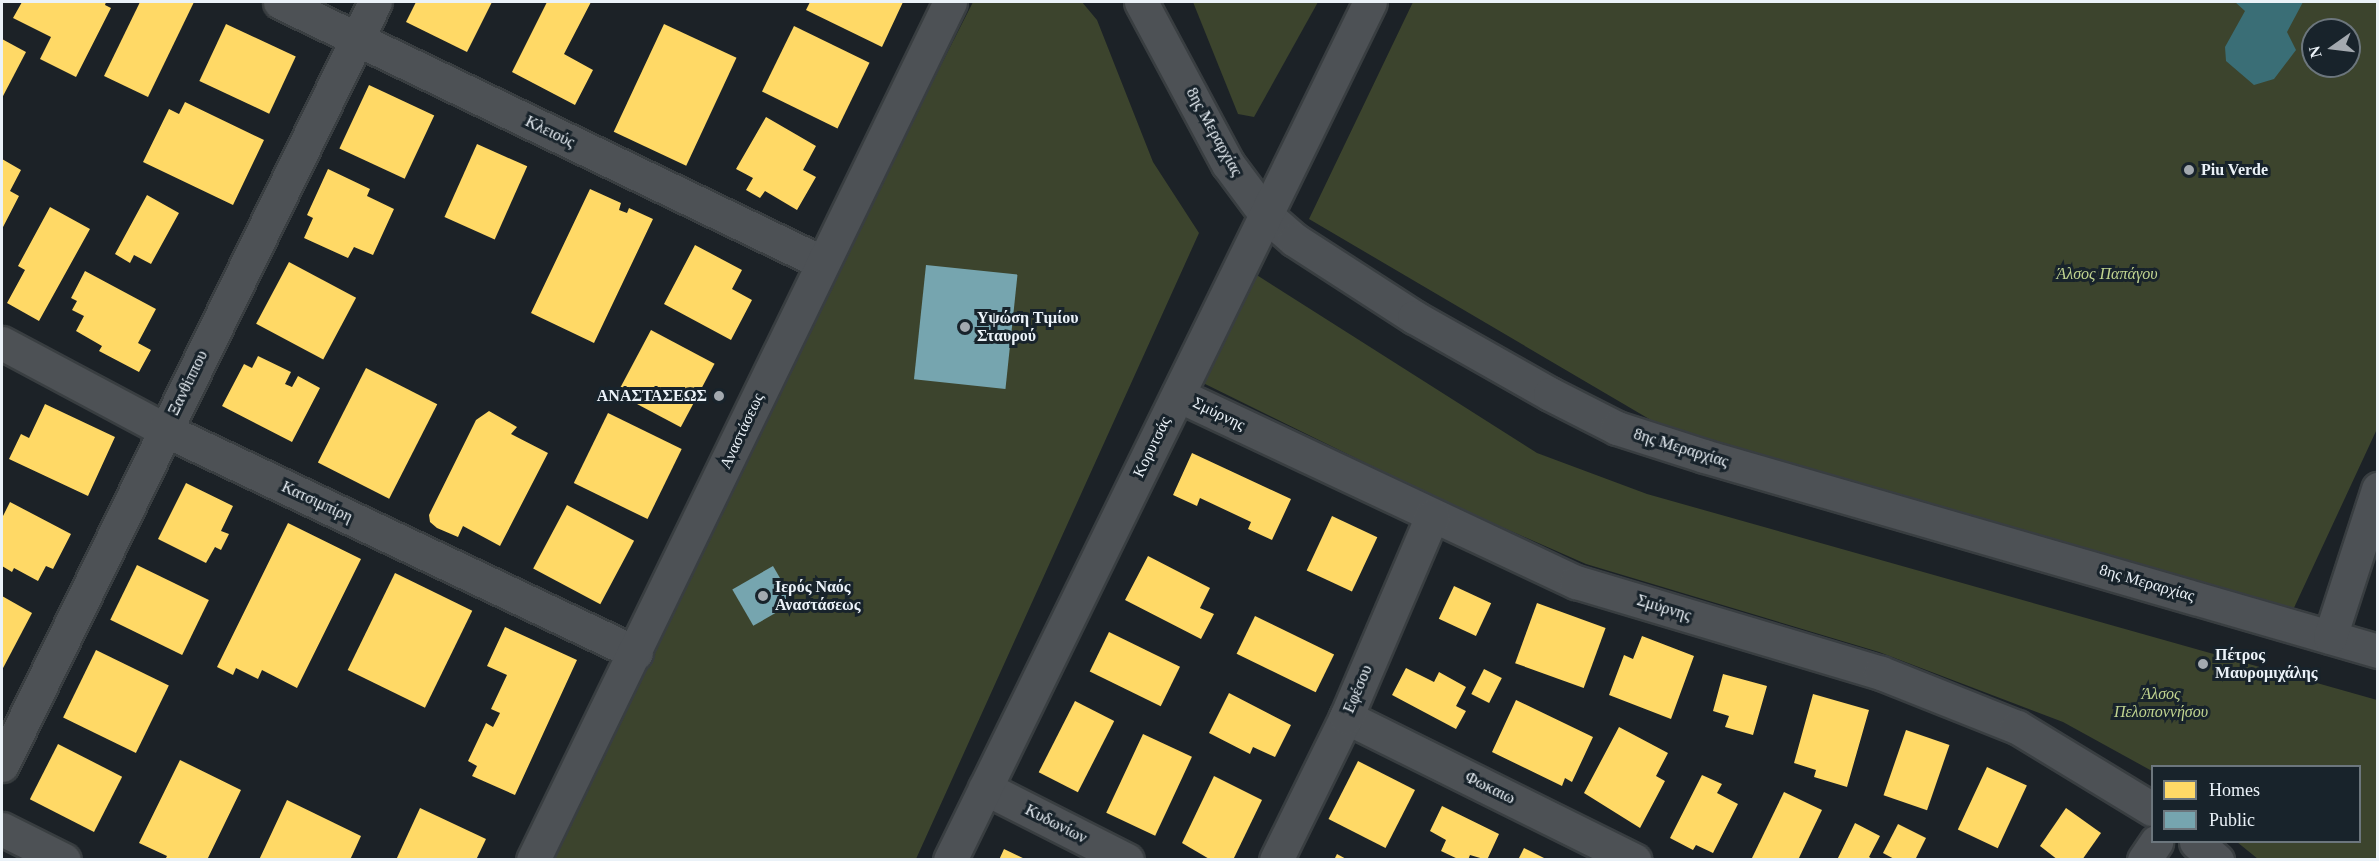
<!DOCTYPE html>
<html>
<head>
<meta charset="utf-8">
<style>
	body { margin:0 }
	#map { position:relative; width:2379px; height:861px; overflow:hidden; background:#1c2227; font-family:Georgia,serif }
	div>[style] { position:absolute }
	.green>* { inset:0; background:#3c442d }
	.water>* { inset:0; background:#3a6e76 }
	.homes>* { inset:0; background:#ffd966; transform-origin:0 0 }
	.public>* { inset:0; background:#76a5af; transform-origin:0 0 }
	.roads { filter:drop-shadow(2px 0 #393e41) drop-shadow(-2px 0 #393e41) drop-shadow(0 2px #393e41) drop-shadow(0 -2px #393e41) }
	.minor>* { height:33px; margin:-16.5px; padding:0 16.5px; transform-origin:16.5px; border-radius:16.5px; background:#4d5155 }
	.dots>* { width:16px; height:16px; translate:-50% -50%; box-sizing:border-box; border:3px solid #18232b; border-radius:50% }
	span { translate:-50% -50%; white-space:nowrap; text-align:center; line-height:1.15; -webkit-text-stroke:6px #18232b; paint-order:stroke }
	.street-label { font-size:16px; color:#ebf2f8 }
	.poi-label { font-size:16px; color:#ebf2f8; font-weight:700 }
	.left { translate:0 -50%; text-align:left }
	.right { translate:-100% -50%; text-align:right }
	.park-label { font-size:16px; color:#c1d490; font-style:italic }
	.frame { position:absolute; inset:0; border:3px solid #ebf2f8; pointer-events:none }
	.legend { position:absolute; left:2151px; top:765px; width:210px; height:78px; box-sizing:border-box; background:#18232b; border:2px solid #6c767d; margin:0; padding:8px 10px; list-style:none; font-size:18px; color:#ebf2f8 }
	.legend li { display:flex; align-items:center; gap:12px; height:30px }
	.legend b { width:30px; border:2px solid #6c767d }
	.north { position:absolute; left:2301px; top:18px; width:60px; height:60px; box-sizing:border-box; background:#18232b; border:2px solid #6c767d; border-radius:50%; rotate:256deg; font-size:16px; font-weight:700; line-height:24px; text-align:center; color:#ebf2f8 }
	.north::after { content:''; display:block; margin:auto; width:21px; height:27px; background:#a3a9af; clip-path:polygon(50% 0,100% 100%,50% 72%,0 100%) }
</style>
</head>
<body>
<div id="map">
	<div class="green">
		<div style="clip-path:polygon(973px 2px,1082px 2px,1097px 20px,1153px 162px,1199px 233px,916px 859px,537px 860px)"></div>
		<div style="clip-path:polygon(1193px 2px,1318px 2px,1254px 117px,1238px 114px)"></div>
		<div style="clip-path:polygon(evenodd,1413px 2px,2377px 2px,2377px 429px,2293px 610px,1656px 423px,1309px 219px,1413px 2px,2313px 30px,2349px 30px,2349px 66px,2313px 66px,2313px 30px)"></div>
		<div style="clip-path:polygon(1252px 272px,1537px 453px,1647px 494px,2377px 700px,2377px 859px,2258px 859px,2237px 842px,2360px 842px,2360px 766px,2152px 766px,2152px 771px,2063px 722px,1879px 652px,1586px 564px,1447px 503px,1199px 381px)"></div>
	</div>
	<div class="water">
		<div style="clip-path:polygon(2235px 2px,2303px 2px,2287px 32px,2296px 50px,2274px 79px,2254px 85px,2226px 61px,2225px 47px,2245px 11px)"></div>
	</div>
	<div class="homes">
		<div style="clip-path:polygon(22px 2px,106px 2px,105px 5px,111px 8px,76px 77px,40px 59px,51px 37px,13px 18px)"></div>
		<div style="clip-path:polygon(140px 2px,194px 2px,148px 97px,104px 76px)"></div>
		<div style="clip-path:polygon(416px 2px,492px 2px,467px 52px,406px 22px)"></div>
		<div style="clip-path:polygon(547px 2px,591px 2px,564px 54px,593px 70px,575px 105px,512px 72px)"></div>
		<div style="clip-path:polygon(810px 2px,903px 2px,882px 47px,806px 10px)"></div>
		<div style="left:226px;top:24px;width:77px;height:63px;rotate:25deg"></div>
		<div style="left:664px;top:24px;width:80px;height:119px;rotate:25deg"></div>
		<div style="left:794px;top:26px;width:84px;height:73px;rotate:26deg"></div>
		<div style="clip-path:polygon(2px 39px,26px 52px,2px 98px)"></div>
		<div style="left:369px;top:85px;width:72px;height:70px;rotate:25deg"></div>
		<div style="clip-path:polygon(185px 102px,264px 140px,233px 205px,143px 162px,169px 109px,179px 114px)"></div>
		<div style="clip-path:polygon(766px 117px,816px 146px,803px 170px,816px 177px,797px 210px,765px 191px,760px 198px,746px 190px,753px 178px,736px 169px)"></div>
		<div style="left:477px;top:144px;width:55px;height:80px;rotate:24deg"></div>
		<div style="clip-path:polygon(2px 159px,21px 170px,10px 191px,19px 196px,2px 229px)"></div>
		<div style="clip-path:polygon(328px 169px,370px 189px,367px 196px,394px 209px,373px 255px,354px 247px,348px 258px,304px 238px,313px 218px,307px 215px)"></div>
		<div style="clip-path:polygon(590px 189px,621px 203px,619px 210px,627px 213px,629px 208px,653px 219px,594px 343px,531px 313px)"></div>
		<div style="clip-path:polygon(147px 195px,179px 213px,151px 264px,134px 255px,130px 263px,115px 254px)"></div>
		<div style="clip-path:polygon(50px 207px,90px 229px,39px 321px,7px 303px,25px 270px,18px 266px)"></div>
		<div style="clip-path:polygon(695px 245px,742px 270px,732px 289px,752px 300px,731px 340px,664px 304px)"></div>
		<div style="left:289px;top:262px;width:76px;height:70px;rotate:28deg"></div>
		<div style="clip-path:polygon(85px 271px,156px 309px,138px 343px,151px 350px,139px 372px,99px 351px,102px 346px,76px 331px,84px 316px,72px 310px,77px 301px,71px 298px)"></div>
		<div style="left:651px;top:330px;width:72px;height:72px;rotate:28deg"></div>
		<div style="clip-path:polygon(258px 356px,291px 372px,285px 384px,292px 387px,298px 376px,320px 388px,292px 442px,222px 406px,244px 364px,252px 368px)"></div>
		<div style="left:366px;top:368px;width:80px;height:106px;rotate:27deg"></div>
		<div style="clip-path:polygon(45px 404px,115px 437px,88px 496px,9px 459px,21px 434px,29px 438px)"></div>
		<div style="clip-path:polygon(489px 411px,517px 427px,511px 434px,548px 453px,500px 546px,463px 526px,458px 537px,437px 528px,430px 522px,429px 515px,476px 420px)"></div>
		<div style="left:608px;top:413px;width:82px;height:78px;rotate:26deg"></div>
		<div style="clip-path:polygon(1192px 453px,1291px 499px,1272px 540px,1248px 529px,1251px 522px,1200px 498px,1197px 506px,1173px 495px)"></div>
		<div style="clip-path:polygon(186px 483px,233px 506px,221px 531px,229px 534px,221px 550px,215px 547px,206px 563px,158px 539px)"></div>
		<div style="clip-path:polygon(10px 502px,71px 534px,53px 569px,46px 566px,38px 581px,14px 568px,12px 572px,2px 566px,2px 518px)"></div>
		<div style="left:567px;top:505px;width:76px;height:72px;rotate:28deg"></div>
		<div style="left:1332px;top:516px;width:50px;height:60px;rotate:25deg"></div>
		<div style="clip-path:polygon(288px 523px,361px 559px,297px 688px,262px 670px,258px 679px,236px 668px,233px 675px,217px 667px)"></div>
		<div style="clip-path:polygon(1148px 556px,1210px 588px,1200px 608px,1214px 614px,1201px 639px,1125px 600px)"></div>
		<div style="left:137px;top:565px;width:80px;height:61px;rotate:26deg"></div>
		<div style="left:395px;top:573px;width:86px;height:108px;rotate:26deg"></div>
		<div style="left:1454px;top:586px;width:41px;height:36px;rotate:25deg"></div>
		<div style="clip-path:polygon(2px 596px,32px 613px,2px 670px)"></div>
		<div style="left:1537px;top:603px;width:73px;height:64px;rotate:20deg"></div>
		<div style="left:1255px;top:616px;width:88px;height:42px;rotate:26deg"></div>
		<div style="clip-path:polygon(505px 627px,577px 660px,515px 795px,472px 776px,477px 766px,468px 761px,486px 723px,493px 727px,500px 713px,491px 709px,507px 675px,487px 666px)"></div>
		<div style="left:1109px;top:632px;width:79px;height:44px;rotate:26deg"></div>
		<div style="clip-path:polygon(1642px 636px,1694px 656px,1671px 719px,1609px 695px,1624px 655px,1633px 659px)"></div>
		<div style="left:96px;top:650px;width:81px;height:75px;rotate:26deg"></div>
		<div style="clip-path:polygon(1406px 668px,1434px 682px,1439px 672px,1466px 687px,1456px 706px,1466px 711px,1456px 729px,1392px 695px)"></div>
		<div style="left:1484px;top:669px;width:20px;height:28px;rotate:27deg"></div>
		<div style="clip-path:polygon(1723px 674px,1767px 686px,1753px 735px,1725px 727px,1729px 716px,1713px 711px)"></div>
		<div style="clip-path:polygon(1229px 693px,1291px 725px,1275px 757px,1253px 747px,1250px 754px,1209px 733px)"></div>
		<div style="clip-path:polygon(1813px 694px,1869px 710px,1847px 787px,1814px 777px,1816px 770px,1794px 763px)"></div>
		<div style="clip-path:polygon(1516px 700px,1593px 737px,1572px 782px,1565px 778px,1562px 786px,1492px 752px)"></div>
		<div style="left:1075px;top:701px;width:44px;height:80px;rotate:27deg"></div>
		<div style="clip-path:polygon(1619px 727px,1668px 753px,1656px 776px,1665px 781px,1640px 828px,1584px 793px)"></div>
		<div style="left:1906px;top:730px;width:46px;height:69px;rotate:19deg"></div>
		<div style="left:1143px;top:734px;width:54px;height:87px;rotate:25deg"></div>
		<div style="left:58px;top:744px;width:72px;height:62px;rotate:27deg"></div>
		<div style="clip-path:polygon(180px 760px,241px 790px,207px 860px,165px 860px,167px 856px,139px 843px)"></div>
		<div style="left:1358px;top:761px;width:64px;height:65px;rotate:27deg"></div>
		<div style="left:1987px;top:767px;width:44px;height:69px;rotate:25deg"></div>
		<div style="clip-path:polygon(1702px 775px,1722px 784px,1717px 793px,1738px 804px,1713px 853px,1696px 845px,1693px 850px,1670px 838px)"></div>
		<div style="clip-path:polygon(1214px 776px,1262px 800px,1233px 860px,1211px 860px,1182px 843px)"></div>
		<div style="clip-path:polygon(1784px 792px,1822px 810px,1798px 860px,1751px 860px)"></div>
		<div style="clip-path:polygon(287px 800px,361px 836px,350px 860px,259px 860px)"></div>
		<div style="clip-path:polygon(1442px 806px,1499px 834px,1487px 860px,1470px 855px,1468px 860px,1460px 860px,1441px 851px,1446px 840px,1430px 831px)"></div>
		<div style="clip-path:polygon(420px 808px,486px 839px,476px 860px,396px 860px)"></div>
		<div style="clip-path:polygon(2066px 808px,2101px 833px,2082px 860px,2058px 860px,2040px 846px)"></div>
		<div style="clip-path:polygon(1855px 823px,1880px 836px,1869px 857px,1874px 860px,1837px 860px)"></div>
		<div style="clip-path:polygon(1898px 824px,1926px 838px,1915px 860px,1896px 860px,1883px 853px)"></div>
		<div style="clip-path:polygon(1524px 848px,1548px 860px,1518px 860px)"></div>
		<div style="clip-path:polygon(1004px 849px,1027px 860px,999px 860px)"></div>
		<div style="clip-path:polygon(1337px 854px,1348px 860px,1334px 860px)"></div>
	</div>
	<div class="public">
		<div style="left:926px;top:265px;width:92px;height:115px;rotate:6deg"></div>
		<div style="left:773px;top:566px;width:42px;height:47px;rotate:60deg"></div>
	</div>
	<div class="roads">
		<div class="minor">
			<div style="left:280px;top:2px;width:600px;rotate:25.67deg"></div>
			<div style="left:1141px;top:2px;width:184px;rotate:61.8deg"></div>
			<div style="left:1228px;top:164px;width:64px;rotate:53.3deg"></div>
			<div style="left:1266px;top:215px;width:38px;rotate:41deg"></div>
			<div style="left:1295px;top:240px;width:142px;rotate:32.9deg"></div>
			<div style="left:1414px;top:317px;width:156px;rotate:29.5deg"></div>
			<div style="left:1550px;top:394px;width:75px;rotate:26.9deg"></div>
			<div style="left:1617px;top:428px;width:91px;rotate:17.8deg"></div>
			<div style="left:1704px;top:456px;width:702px;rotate:16.14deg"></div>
			<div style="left:2px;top:343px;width:185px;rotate:28.1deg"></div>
			<div style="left:165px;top:430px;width:521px;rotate:25.34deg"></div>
			<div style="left:1178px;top:395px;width:440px;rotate:25.2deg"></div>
			<div style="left:1576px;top:582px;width:318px;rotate:16.6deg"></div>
			<div style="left:1881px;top:673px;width:146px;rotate:21.7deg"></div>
			<div style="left:2017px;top:727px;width:158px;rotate:31.3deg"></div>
			<div style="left:2330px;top:637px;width:156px;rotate:-72deg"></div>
			<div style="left:1346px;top:717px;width:322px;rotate:26.4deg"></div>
			<div style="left:2px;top:765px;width:849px;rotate:-63.95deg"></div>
			<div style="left:985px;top:788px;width:159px;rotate:26.9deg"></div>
			<div style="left:2px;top:829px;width:69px;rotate:26.6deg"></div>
			<div style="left:2196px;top:842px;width:28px;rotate:41deg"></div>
			<div style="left:533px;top:860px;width:954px;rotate:-64.08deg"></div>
			<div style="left:950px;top:860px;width:955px;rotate:-63.92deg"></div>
			<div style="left:1276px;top:860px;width:159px;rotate:-63.9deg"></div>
			<div style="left:1346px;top:717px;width:219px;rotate:-66.8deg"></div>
			<div style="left:2144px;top:860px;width:22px;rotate:-56deg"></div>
		</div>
	</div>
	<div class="dots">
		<div style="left:2189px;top:170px;background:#a3a9af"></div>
		<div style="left:965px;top:327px;background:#a3a9af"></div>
		<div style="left:719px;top:396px;background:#a3a9af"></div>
		<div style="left:763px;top:596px;background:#a3a9af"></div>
		<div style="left:2203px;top:664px;background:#a3a9af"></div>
	</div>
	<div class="street-label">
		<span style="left:550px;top:132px;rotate:26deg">Κλειούς</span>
		<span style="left:1214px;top:132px;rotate:61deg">8ης Μεραρχίας</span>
		<span style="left:188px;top:383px;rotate:-64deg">Ξανθίππου</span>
		<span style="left:1219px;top:414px;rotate:26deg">Σμύρνης</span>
		<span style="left:742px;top:431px;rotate:-65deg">Αναστάσεως</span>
		<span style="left:1152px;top:447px;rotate:-64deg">Κορυτσάς</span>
		<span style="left:1681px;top:448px;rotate:17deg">8ης Μεραρχίας</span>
		<span style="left:317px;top:502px;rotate:25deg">Κατσιμπίρη</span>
		<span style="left:2147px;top:583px;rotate:16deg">8ης Μεραρχίας</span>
		<span style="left:1664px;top:608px;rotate:17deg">Σμύρνης</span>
		<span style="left:1358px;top:689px;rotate:-67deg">Εφέσου</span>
		<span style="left:1490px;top:788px;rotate:26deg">Φωκαιω</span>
		<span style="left:1056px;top:824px;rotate:27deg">Κυδωνίων</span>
	</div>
	<div class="poi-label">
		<span class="left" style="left:2201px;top:170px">Piu Verde</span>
		<span class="left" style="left:977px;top:327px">Υψώση Τιμίου<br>Σταυρού</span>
		<span class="right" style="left:707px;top:396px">ΑΝΑΣΤΑΣΕΩΣ</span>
		<span class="left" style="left:775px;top:596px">Ιερός Ναός<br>Αναστάσεως</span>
		<span class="left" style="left:2215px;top:664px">Πέτρος<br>Μαυρομιχάλης</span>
	</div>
	<div class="park-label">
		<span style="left:2107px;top:274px">Άλσος Παπάγου</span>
		<span style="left:2161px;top:703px">Άλσος<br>Πελοποννήσου</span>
	</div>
	<div class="frame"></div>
	<ul class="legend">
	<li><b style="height:16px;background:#ffd966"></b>Homes</li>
	<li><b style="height:16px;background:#76a5af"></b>Public</li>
	</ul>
	<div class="north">N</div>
</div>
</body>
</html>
